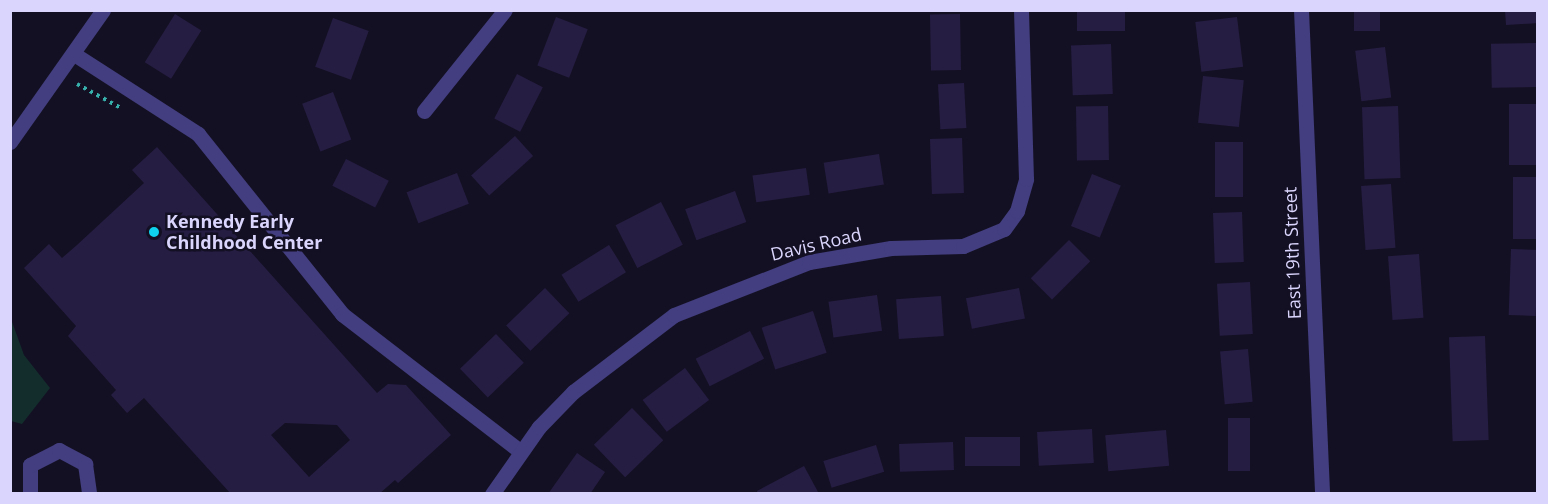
<!DOCTYPE html>
<html>
<head>
<meta charset="utf-8">
<style>
	body { margin:0 }
	#map { position:relative; width:1548px; height:504px; overflow:hidden; background:#141023; font-family:"Open Sans",sans-serif }
	div>[style] { position:absolute }
	.green>* { inset:0; background:#132d2d }
	.building>* { inset:0; background:#261d43; transform-origin:0 0 }
	.path>* { height:4px; margin-top:-2px; transform-origin:0; background:repeating-linear-gradient(90deg,#37afab 0 3px,transparent 0 7.5px) }
	.minor>* { height:15px; margin:-7.5px; padding:0 7.5px; transform-origin:7.5px; border-radius:7.5px; background:#423e7f }
	.dots>* { width:16px; height:16px; translate:-50% -50%; box-sizing:border-box; border:3px solid #141023; border-radius:50% }
	span { translate:-50% -50%; white-space:nowrap; text-align:center; line-height:1.15; -webkit-text-stroke:5px #141023; paint-order:stroke }
	.poi-label { font-size:18px; color:#dad5fc; font-weight:700 }
	.left { translate:0 -50%; text-align:left }
	.street-label { font-size:18px; color:#dad5fc }
	.frame { position:absolute; inset:0; border:12px solid #dad5fc; pointer-events:none }
</style>
</head>
<body>
<div id="map">
	<div class="green">
		<div style="clip-path:polygon(11px 319px,24px 355px,50px 388px,22px 424px,11px 421px)"></div>
	</div>
	<div class="building">
		<div style="left:1077px;top:10px;width:48px;height:21px"></div>
		<div style="left:1354px;top:10px;width:26px;height:21px"></div>
		<div style="clip-path:polygon(1505px 10px,1538px 10px,1538px 23px,1506px 25px)"></div>
		<div style="left:175px;top:14px;width:31px;height:57px;rotate:32deg"></div>
		<div style="left:960px;top:14px;width:56px;height:30px;rotate:89deg"></div>
		<div style="left:556px;top:17px;width:34px;height:52px;rotate:21deg"></div>
		<div style="left:1237px;top:17px;width:50px;height:42px;rotate:83deg"></div>
		<div style="left:333px;top:18px;width:38px;height:52px;rotate:20deg"></div>
		<div style="left:1536px;top:43px;width:44px;height:45px;rotate:89deg"></div>
		<div style="left:1111px;top:44px;width:50px;height:40px;rotate:88deg"></div>
		<div style="left:1385px;top:47px;width:51px;height:30px;rotate:83deg"></div>
		<div style="left:517px;top:74px;width:29px;height:50px;rotate:27deg"></div>
		<div style="left:1203px;top:76px;width:41px;height:47px;rotate:6deg"></div>
		<div style="left:964px;top:83px;width:45px;height:26px;rotate:87deg"></div>
		<div style="left:333px;top:92px;width:51px;height:33px;rotate:69deg"></div>
		<div style="left:1538px;top:104px;width:61px;height:29px;rotate:90deg"></div>
		<div style="left:1108px;top:106px;width:54px;height:32px;rotate:89deg"></div>
		<div style="left:1398px;top:106px;width:72px;height:36px;rotate:88deg"></div>
		<div style="left:515px;top:136px;width:27px;height:59px;rotate:48deg"></div>
		<div style="left:962px;top:138px;width:55px;height:32px;rotate:88deg"></div>
		<div style="left:1215px;top:142px;width:28px;height:55px"></div>
		<div style="clip-path:polygon(evenodd,157px 147px,377px 393px,388px 384px,406px 385px,451px 435px,398px 483px,395px 480px,379px 494px,231px 494px,144px 398px,127px 413px,111px 395px,116px 390px,68px 336px,76px 326px,24px 268px,49px 244px,62px 258px,77px 245px,144px 183px,132px 170px,157px 147px,285px 423px,337px 425px,350px 440px,309px 477px,271px 435px,285px 423px)"></div>
		<div style="left:879px;top:154px;width:31px;height:56px;rotate:81deg"></div>
		<div style="left:346px;top:159px;width:48px;height:30px;rotate:27deg"></div>
		<div style="left:806px;top:168px;width:27px;height:54px;rotate:82deg"></div>
		<div style="left:457px;top:173px;width:33px;height:54px;rotate:69deg"></div>
		<div style="left:1092px;top:174px;width:31px;height:56px;rotate:22deg"></div>
		<div style="left:1538px;top:177px;width:62px;height:25px;rotate:90deg"></div>
		<div style="left:1391px;top:184px;width:64px;height:30px;rotate:86deg"></div>
		<div style="left:735px;top:191px;width:33px;height:53px;rotate:70deg"></div>
		<div style="left:661px;top:202px;width:48px;height:51px;rotate:63deg"></div>
		<div style="left:1242px;top:212px;width:50px;height:29px;rotate:88deg"></div>
		<div style="left:1069px;top:240px;width:30px;height:54px;rotate:45deg"></div>
		<div style="left:609px;top:245px;width:32px;height:56px;rotate:58deg"></div>
		<div style="left:1511px;top:249px;width:27px;height:66px;rotate:2deg"></div>
		<div style="left:1419px;top:254px;width:64px;height:31px;rotate:86deg"></div>
		<div style="left:1250px;top:282px;width:52px;height:33px;rotate:87deg"></div>
		<div style="left:545px;top:288px;width:35px;height:54px;rotate:46deg"></div>
		<div style="left:1019px;top:288px;width:31px;height:54px;rotate:79deg"></div>
		<div style="left:877px;top:295px;width:36px;height:49px;rotate:82deg"></div>
		<div style="left:941px;top:296px;width:40px;height:45px;rotate:86deg"></div>
		<div style="left:813px;top:311px;width:44px;height:54px;rotate:72deg"></div>
		<div style="left:750px;top:331px;width:31px;height:61px;rotate:63deg"></div>
		<div style="left:496px;top:334px;width:40px;height:50px;rotate:46deg"></div>
		<div style="left:1485px;top:336px;width:104px;height:36px;rotate:88deg"></div>
		<div style="left:1248px;top:349px;width:53px;height:28px;rotate:85deg"></div>
		<div style="left:685px;top:368px;width:40px;height:53px;rotate:53deg"></div>
		<div style="left:632px;top:408px;width:45px;height:53px;rotate:46deg"></div>
		<div style="left:1228px;top:418px;width:22px;height:53px"></div>
		<div style="left:1092px;top:429px;width:34px;height:55px;rotate:87deg"></div>
		<div style="left:1166px;top:430px;width:36px;height:61px;rotate:85deg"></div>
		<div style="left:965px;top:437px;width:55px;height:29px"></div>
		<div style="left:953px;top:442px;width:28px;height:54px;rotate:88deg"></div>
		<div style="left:876px;top:445px;width:28px;height:55px;rotate:73deg"></div>
		<div style="clip-path:polygon(577px 453px,605px 472px,590px 494px,548px 494px)"></div>
		<div style="clip-path:polygon(804px 466px,818px 492px,758px 494px,757px 491px)"></div>
	</div>
	<div class="path">
		<div style="left:77px;top:84px;width:50px;rotate:28.6deg"></div>
	</div>
	<div class="minor">
		<div style="left:1301px;top:10px;width:484px;rotate:87.5deg"></div>
		<div style="left:74px;top:54px;width:148px;rotate:32.8deg"></div>
		<div style="left:198px;top:134px;width:231px;rotate:51.3deg"></div>
		<div style="left:342px;top:314px;width:225px;rotate:37.6deg"></div>
		<div style="left:424px;top:111px;width:129px;rotate:-51.3deg"></div>
		<div style="left:10px;top:142px;width:161px;rotate:-54.8deg"></div>
		<div style="left:30px;top:494px;width:29px;rotate:-90deg"></div>
		<div style="left:30px;top:465px;width:33px;rotate:-27deg"></div>
		<div style="left:59px;top:450px;width:30px;rotate:28deg"></div>
		<div style="left:85px;top:464px;width:30px;rotate:82deg"></div>
		<div style="left:492px;top:494px;width:82px;rotate:-55deg"></div>
		<div style="left:539px;top:427px;width:49px;rotate:-45.8deg"></div>
		<div style="left:573px;top:392px;width:127px;rotate:-37.3deg"></div>
		<div style="left:674px;top:315px;width:145px;rotate:-21.4deg"></div>
		<div style="left:809px;top:262px;width:83px;rotate:-9.7deg"></div>
		<div style="left:891px;top:248px;width:72px;rotate:-1.6deg"></div>
		<div style="left:963px;top:246px;width:44px;rotate:-22.5deg"></div>
		<div style="left:1004px;top:229px;width:22px;rotate:-54deg"></div>
		<div style="left:1017px;top:211px;width:33px;rotate:-74deg"></div>
		<div style="left:1026px;top:179px;width:169px;rotate:-91.7deg"></div>
	</div>
	<div class="dots">
		<div style="left:154px;top:232px;background:#0fd2ef"></div>
	</div>
	<div class="poi-label">
		<span class="left" style="left:166px;top:232px">Kennedy Early<br>Childhood Center</span>
	</div>
	<div class="street-label">
		<span style="left:816px;top:244px;rotate:-13deg">Davis Road</span>
		<span style="left:1292px;top:253px;rotate:-92deg">East 19th Street</span>
	</div>
	<div class="frame"></div>
</div>
</body>
</html>
